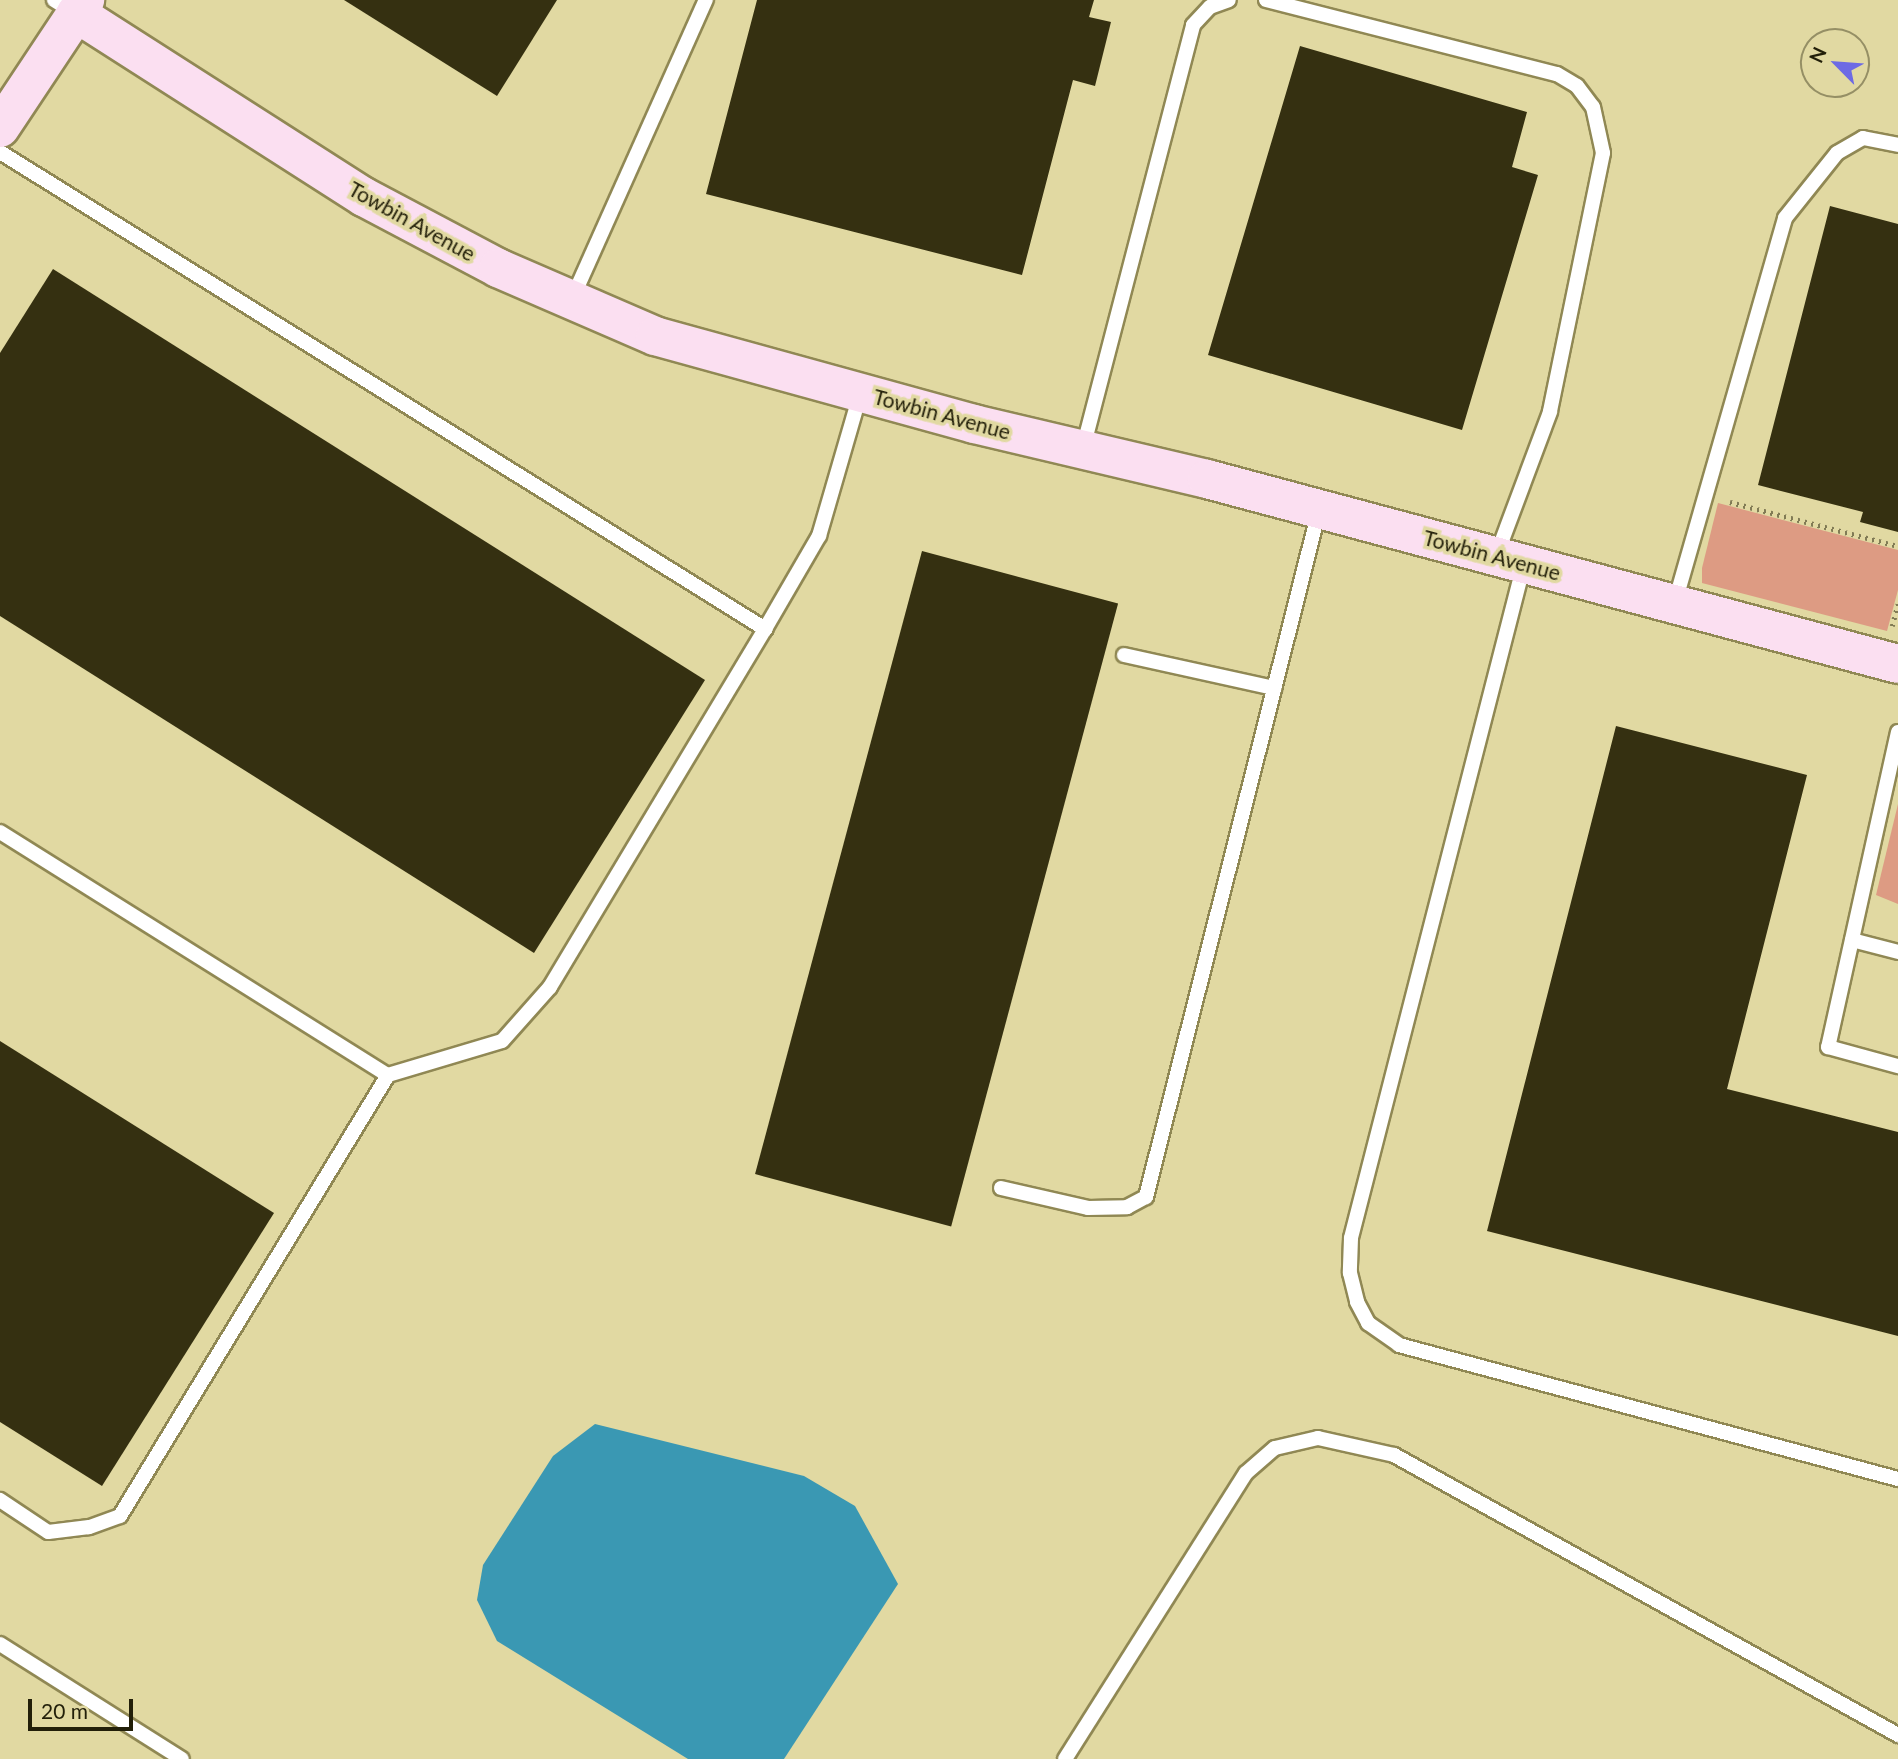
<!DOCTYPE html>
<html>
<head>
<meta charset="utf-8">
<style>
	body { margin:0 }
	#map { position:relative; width:1898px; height:1759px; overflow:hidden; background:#e1d9a2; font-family:Lato,sans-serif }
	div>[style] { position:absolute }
	.green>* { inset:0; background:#dd9b83 }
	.water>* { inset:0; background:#3a98b3 }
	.building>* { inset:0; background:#353011; transform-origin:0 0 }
	.path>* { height:4.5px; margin-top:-2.25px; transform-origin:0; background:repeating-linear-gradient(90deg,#817b55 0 2px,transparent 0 7px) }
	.roads { filter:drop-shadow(2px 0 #908854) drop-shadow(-2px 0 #908854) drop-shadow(0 2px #908854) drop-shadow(0 -2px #908854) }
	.lane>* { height:14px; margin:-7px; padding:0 7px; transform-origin:7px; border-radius:7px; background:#fff }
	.secondary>* { height:38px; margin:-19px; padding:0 19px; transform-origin:19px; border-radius:19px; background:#fbdff1 }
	span { translate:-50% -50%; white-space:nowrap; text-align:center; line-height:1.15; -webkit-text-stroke:7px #e1d9a2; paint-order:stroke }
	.street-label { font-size:21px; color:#221f09 }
	.north { position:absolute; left:1800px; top:28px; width:70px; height:70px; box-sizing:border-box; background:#e1d9a2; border:2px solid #958f65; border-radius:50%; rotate:295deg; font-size:19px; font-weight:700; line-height:28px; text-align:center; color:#221f09 }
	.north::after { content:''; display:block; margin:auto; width:24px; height:32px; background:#6d6ae4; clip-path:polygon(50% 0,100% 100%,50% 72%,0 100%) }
	.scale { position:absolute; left:28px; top:1699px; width:105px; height:32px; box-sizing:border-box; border:4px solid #221f09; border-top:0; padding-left:9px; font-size:21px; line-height:24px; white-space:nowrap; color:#221f09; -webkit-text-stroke:5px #e1d9a2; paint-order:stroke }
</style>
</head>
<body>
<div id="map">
	<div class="green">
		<div style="clip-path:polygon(1718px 503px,1898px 550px,1898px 590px,1887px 631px,1702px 583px,1702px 568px)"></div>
		<div style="clip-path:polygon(1898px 804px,1898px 904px,1876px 895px)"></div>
	</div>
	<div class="water">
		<div style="clip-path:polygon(595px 1424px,804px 1476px,855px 1506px,898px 1584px,784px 1759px,688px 1759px,497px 1641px,477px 1600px,483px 1565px,553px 1456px)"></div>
	</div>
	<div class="building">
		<div style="clip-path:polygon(344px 0,557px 0,497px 96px)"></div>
		<div style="clip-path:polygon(757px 0,1094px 0,1089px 17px,1111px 22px,1095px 86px,1073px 80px,1022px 275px,706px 194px)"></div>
		<div style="clip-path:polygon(1300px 46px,1527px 112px,1512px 167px,1538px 175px,1462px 430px,1208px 355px)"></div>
		<div style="clip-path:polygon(1830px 206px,1898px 224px,1898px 532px,1860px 522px,1863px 512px,1758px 485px)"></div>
		<div style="clip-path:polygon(53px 269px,705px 680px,534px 953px,0 616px,0 353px)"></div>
		<div style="left:922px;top:551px;width:203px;height:645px;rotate:15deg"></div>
		<div style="clip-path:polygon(1616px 726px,1807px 775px,1727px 1089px,1898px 1132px,1898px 1336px,1487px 1231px)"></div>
		<div style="clip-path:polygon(0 1041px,274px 1213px,102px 1486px,0 1422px)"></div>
	</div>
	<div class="path">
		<div style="left:1730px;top:502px;width:174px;rotate:14.7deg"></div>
		<div style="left:1892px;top:626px;width:23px;rotate:-75deg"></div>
	</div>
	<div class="roads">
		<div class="lane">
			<div style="left:54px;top:0;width:25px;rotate:32deg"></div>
			<div style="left:1266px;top:0;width:300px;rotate:14.3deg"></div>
			<div style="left:1557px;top:74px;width:23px;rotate:31deg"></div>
			<div style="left:1577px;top:86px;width:26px;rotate:53deg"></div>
			<div style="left:1593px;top:107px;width:47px;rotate:77.7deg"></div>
			<div style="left:1603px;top:153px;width:264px;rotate:101.6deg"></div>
			<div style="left:1550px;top:412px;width:152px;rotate:110.5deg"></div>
			<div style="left:0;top:152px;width:902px;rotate:31.94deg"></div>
			<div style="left:765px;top:629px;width:418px;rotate:121deg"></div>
			<div style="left:550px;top:987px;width:72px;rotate:131.6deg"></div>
			<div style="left:502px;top:1041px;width:119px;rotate:163.4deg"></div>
			<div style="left:388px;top:1075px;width:516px;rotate:121.29deg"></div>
			<div style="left:120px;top:1516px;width:33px;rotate:160deg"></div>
			<div style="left:89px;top:1527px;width:41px;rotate:173deg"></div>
			<div style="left:48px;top:1532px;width:58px;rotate:-146.3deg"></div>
			<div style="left:572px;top:299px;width:328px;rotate:-65.9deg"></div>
			<div style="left:1083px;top:448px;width:437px;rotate:-75.4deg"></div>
			<div style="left:1193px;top:25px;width:25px;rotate:-47deg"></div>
			<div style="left:1210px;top:7px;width:20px;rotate:-20deg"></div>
			<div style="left:1524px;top:564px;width:696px;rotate:104.4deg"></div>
			<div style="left:1351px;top:1238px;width:35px;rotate:92deg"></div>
			<div style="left:1350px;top:1273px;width:30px;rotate:76deg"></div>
			<div style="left:1357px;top:1302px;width:24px;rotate:62deg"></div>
			<div style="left:1368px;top:1323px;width:38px;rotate:35deg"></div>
			<div style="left:1399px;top:1345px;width:517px;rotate:15.03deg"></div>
			<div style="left:1675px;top:602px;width:399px;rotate:-74deg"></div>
			<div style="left:1785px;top:218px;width:83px;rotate:-51.3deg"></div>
			<div style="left:1837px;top:153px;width:30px;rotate:-30deg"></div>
			<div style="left:1863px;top:138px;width:36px;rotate:11deg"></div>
			<div style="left:765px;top:629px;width:108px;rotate:-59.9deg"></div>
			<div style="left:819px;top:536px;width:147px;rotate:-73.8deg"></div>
			<div style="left:1124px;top:655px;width:154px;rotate:12.4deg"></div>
			<div style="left:1898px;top:732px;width:323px;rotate:102.5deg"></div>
			<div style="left:1828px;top:1047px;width:73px;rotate:15.2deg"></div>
			<div style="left:0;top:832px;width:458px;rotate:32.1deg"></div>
			<div style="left:1852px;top:940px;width:48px;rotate:14.6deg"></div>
			<div style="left:1001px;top:1188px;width:89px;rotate:12.9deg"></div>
			<div style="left:1088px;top:1208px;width:39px;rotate:-1deg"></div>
			<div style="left:1127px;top:1207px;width:21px;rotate:-28deg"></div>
			<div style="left:1146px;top:1197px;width:707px;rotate:-75.85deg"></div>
			<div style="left:0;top:1644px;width:215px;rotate:32.3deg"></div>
			<div style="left:1065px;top:1759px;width:338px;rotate:-57.7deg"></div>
			<div style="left:1246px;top:1473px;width:38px;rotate:-41deg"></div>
			<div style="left:1275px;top:1448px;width:44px;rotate:-13.1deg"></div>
			<div style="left:1318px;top:1438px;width:78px;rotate:12.6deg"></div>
			<div style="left:1394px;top:1455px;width:577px;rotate:29.05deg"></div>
		</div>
		<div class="secondary">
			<div style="left:76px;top:13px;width:342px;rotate:32.6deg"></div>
			<div style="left:364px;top:197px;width:152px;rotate:27.9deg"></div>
			<div style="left:498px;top:268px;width:171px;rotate:23.4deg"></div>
			<div style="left:655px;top:336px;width:331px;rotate:15.4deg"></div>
			<div style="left:974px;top:424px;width:239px;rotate:13.3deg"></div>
			<div style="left:1207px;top:479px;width:715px;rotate:14.99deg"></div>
			<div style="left:0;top:128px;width:154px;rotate:-56.4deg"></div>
		</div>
	</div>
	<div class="street-label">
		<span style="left:412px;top:221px;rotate:29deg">Towbin Avenue</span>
		<span style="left:942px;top:414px;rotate:15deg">Towbin Avenue</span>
		<span style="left:1492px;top:555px;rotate:15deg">Towbin Avenue</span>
	</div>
	<div class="north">N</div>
	<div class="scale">20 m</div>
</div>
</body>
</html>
